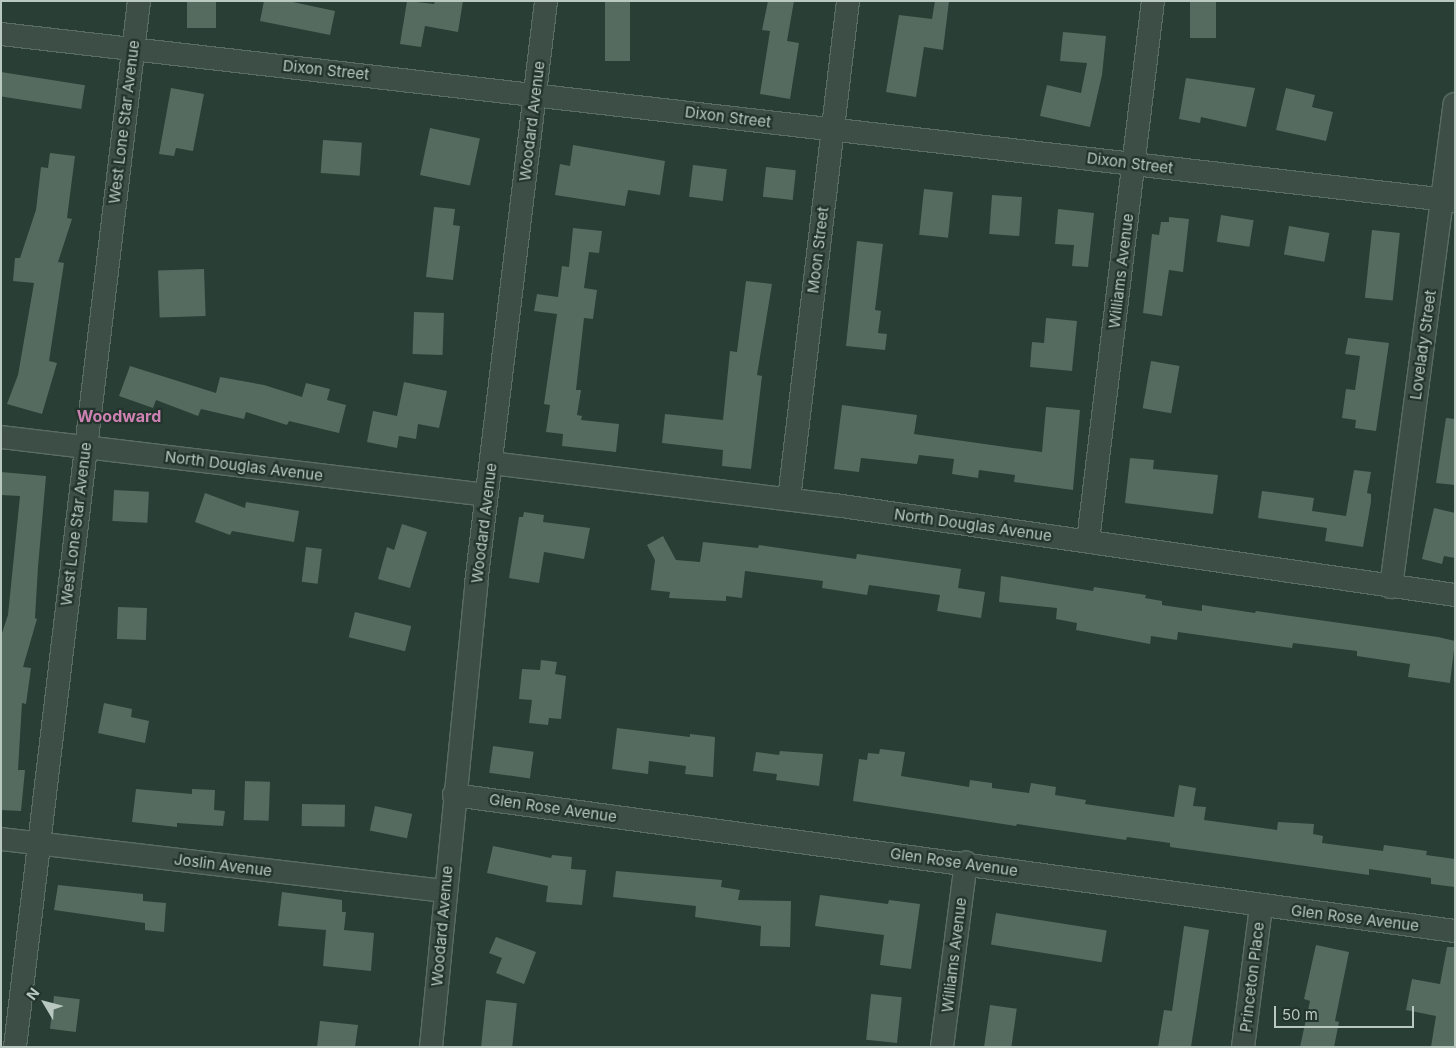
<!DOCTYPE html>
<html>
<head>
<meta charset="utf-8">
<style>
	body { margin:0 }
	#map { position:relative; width:1456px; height:1048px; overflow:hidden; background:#293e34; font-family:Inter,sans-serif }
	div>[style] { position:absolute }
	.building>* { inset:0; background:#556b60; transform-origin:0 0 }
	.roads { filter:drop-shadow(1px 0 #5b6c64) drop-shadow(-1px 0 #5b6c64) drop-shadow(0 1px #5b6c64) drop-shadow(0 -1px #5b6c64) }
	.minor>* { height:22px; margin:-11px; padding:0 11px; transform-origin:11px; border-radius:11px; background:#3d4e46 }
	span { translate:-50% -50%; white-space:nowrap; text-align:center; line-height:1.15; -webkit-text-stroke:4.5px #22342b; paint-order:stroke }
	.street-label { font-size:15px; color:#b9c9c2 }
	.neighbourhood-label { font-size:16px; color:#ce82b3; font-weight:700 }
	.frame { position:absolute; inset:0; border:2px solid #b9c9c2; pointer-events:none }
	.north { position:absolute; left:20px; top:978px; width:50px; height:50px; -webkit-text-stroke:4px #22342b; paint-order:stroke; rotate:307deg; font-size:14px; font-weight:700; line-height:20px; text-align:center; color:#b9c9c2 }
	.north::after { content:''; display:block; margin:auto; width:18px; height:22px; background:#b9c9c2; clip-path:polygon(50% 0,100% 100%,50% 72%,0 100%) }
	.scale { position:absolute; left:1274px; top:1006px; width:140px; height:22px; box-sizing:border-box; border:2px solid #b9c9c2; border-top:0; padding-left:6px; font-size:15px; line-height:18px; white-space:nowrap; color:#b9c9c2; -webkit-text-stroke:4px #22342b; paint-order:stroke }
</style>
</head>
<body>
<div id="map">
	<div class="building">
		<div style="left:187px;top:1px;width:29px;height:27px"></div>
		<div style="clip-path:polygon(264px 1px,288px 1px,335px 11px,330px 35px,260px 21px)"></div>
		<div style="clip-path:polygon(407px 1px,434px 4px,435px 1px,463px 1px,458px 32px,425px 26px,421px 47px,400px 44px)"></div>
		<div style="left:605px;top:1px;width:25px;height:60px"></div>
		<div style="clip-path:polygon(768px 1px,794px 1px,787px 41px,799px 43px,790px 99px,760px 94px,770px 31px,762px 30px)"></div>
		<div style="clip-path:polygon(935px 1px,949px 1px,943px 50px,924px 47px,916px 97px,886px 92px,899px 15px,932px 19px)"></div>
		<div style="left:1190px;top:1px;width:26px;height:37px"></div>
		<div style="clip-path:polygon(1063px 32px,1106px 36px,1102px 75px,1090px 127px,1040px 116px,1047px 85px,1081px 93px,1087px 63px,1060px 61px)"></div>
		<div style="left:1px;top:72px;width:85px;height:24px;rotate:9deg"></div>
		<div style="clip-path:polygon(1186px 78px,1255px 88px,1246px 127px,1201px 117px,1200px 123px,1179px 119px)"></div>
		<div style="clip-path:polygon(171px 88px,204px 94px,193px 151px,176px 148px,174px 156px,159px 154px)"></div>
		<div style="clip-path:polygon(1286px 88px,1315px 95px,1312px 107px,1333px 112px,1326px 141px,1276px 130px)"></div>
		<div style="left:430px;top:128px;width:51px;height:48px;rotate:12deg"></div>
		<div style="left:323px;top:140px;width:39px;height:33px;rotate:4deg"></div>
		<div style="clip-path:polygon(573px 145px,665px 161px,660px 195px,628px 190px,625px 206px,555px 195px,560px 164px,570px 166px)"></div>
		<div style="clip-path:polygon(50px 153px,75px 156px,67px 218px,72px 219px,58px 262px,64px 263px,49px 361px,57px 363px,42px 414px,7px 404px,18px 375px,34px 283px,13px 281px,15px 258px,20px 258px,36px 210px,41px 167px,48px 168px)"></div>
		<div style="left:693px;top:165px;width:34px;height:32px;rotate:7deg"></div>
		<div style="left:766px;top:167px;width:30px;height:30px;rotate:6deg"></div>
		<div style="left:924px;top:189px;width:29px;height:46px;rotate:6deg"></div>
		<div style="left:992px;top:195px;width:30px;height:39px;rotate:4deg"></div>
		<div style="clip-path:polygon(434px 207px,455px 209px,453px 225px,460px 226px,453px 280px,426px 277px)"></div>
		<div style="clip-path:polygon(1058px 209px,1094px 213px,1088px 267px,1072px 266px,1074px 245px,1055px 244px)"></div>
		<div style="left:1221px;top:215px;width:33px;height:27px;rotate:9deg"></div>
		<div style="clip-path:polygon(1169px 217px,1189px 219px,1183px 272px,1169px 270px,1162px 316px,1143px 313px,1152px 234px,1159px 235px,1161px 222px,1169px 222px)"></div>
		<div style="left:1289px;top:226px;width:41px;height:29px;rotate:10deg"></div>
		<div style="clip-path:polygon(573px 228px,602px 231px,599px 253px,589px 252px,584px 288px,597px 290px,593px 319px,584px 318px,576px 390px,581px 390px,577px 415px,582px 416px,581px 420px,619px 424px,616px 452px,562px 446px,563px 434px,546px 432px,550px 405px,544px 404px,557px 314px,534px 311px,537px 294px,558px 297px,562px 266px,569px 267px)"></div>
		<div style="left:1372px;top:230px;width:28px;height:68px;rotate:6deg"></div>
		<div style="clip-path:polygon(857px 241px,883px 244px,875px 310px,881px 311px,878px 333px,887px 334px,885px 350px,846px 346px)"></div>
		<div style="left:204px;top:269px;width:47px;height:46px;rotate:88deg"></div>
		<div style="clip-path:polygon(746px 281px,772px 284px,757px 375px,762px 376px,751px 469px,722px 466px,723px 450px,662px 443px,665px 414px,723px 420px,730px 351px,737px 352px)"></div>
		<div style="left:414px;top:312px;width:30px;height:42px;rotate:2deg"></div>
		<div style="clip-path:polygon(1046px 318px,1077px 321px,1072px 371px,1030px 367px,1032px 342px,1044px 343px)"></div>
		<div style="clip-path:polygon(1348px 338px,1389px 343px,1376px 431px,1355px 428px,1356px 420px,1342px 418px,1346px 389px,1355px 390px,1360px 356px,1345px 354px)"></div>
		<div style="left:1151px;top:361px;width:29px;height:48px;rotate:10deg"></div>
		<div style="clip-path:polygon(130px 366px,216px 393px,220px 377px,264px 385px,302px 397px,306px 383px,330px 389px,327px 400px,346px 405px,339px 433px,289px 421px,287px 425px,246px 412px,244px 419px,201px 409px,198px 416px,156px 400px,153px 408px,119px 396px)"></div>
		<div style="clip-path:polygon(404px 382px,447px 391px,439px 428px,418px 424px,416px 439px,399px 436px,397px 448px,367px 442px,373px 411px,397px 416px)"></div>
		<div style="clip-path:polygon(842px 405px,917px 415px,914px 434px,1042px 452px,1046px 407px,1080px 410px,1073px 490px,1014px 482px,1015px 475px,979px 470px,978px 478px,952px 474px,954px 459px,919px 455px,917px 464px,861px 458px,859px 472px,834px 469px)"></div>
		<div style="clip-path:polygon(1446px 418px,1455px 419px,1455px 485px,1436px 483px)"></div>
		<div style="clip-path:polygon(1130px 458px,1154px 460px,1153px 469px,1218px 475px,1213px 514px,1125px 503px)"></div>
		<div style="clip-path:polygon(1354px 470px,1371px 472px,1367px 493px,1371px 494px,1371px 502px,1363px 547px,1325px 541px,1327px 528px,1258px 518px,1262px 491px,1314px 498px,1312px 511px,1346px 516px)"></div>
		<div style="clip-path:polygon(1px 472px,46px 476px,38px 567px,35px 618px,37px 619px,23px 667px,31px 668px,26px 704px,22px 703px,18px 770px,25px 770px,21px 811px,1px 810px,1px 636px,8px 615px,20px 496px,1px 495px)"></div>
		<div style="left:114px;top:490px;width:35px;height:31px;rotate:3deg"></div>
		<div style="clip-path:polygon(205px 493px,245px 508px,246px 502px,299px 511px,294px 542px,232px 531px,230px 535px,195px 522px)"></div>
		<div style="clip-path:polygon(1434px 508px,1455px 513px,1455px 558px,1444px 556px,1442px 564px,1422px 559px)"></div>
		<div style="clip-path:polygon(524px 512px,544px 515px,543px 522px,590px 528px,584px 559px,544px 552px,539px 583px,509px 578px,519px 517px,523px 517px)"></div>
		<div style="clip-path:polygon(402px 524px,427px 532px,410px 588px,378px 579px,387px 547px,394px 550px)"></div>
		<div style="clip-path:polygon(663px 536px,676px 560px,700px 562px,703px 542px,758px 548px,759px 545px,856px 559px,857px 554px,961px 569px,958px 588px,985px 592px,981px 618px,937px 611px,940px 595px,869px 585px,867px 595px,822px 588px,823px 581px,745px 571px,742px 598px,726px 596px,726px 601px,669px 598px,670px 592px,651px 590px,655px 560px,647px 545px)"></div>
		<div style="left:306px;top:547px;width:16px;height:35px;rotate:7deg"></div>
		<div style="clip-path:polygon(1001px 576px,1093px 591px,1094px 587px,1146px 595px,1145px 598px,1162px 601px,1162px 605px,1202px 611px,1202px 605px,1255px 613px,1256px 611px,1438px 637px,1455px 641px,1450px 683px,1408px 677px,1410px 664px,1357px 656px,1357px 651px,1293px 643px,1292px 648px,1178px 632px,1177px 640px,1151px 636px,1150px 644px,1076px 630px,1077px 623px,1056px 619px,1057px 608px,999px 602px)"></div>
		<div style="left:118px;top:607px;width:29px;height:32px;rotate:2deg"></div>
		<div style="left:355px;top:612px;width:58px;height:26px;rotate:14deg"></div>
		<div style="clip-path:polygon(541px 660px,557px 662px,555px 674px,566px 676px,561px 719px,549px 718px,548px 725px,529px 723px,532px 700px,519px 699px,522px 669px,540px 670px)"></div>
		<div style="clip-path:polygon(104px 703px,132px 709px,131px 717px,149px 721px,145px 743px,98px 733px)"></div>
		<div style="clip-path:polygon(617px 728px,690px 737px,690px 734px,715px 737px,713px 777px,685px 774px,686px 766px,649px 761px,648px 774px,612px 769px)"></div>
		<div style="left:493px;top:746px;width:41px;height:27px;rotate:8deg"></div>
		<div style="clip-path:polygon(880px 749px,905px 752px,901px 776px,969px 787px,970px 780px,992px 783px,992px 788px,1029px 793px,1031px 783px,1056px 787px,1055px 795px,1086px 800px,1085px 804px,1174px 817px,1179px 785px,1196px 788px,1193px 806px,1206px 807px,1204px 820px,1277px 830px,1278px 822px,1314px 824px,1313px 834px,1323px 836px,1322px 843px,1383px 851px,1384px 845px,1427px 851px,1426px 855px,1455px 859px,1455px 887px,1431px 884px,1431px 878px,1369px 869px,1369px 875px,1170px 847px,1170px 843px,1127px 837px,1126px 840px,1017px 824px,1016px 826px,853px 801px,859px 759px,867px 760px,868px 753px,879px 754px)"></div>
		<div style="clip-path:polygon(780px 751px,823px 754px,819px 786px,776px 780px,777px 774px,753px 771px,756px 752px,779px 755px)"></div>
		<div style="left:245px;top:781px;width:25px;height:39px;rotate:2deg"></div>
		<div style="clip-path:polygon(136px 789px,192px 794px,192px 789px,215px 790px,214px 810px,225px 811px,223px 826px,177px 823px,177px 827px,132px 822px)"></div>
		<div style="left:302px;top:804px;width:43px;height:22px;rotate:1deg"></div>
		<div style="left:375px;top:806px;width:38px;height:25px;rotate:12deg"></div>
		<div style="clip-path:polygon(493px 846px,551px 858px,552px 855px,572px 857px,571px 869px,586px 870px,582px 905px,546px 902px,548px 886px,487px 873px)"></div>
		<div style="clip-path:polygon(616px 871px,722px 880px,721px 887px,740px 890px,738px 900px,791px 901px,790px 947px,760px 946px,761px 926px,695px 917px,696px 906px,613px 897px)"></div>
		<div style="clip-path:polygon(58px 885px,143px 894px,143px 901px,166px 903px,164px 932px,145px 930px,145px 923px,54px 910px)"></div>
		<div style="clip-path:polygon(282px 892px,342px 900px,342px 912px,346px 912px,344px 930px,374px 933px,371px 971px,323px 966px,326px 930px,278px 926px)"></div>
		<div style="clip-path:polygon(820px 895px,888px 904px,889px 900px,920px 904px,911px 969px,880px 965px,884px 935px,815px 926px)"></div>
		<div style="left:996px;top:913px;width:112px;height:32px;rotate:9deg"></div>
		<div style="clip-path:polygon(1184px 926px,1209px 930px,1191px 1047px,1158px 1047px,1164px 1010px,1172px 1011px)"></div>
		<div style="clip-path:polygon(496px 937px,536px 952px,524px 984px,496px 973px,502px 958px,489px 953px)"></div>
		<div style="clip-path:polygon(1316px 945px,1349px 952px,1335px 1021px,1339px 1022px,1334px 1047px,1300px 1047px,1310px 1001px,1304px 999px)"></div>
		<div style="clip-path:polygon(1447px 947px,1455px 947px,1455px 1047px,1431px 1047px,1436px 1016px,1406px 1010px,1412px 979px,1440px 984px)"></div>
		<div style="left:871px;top:994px;width:31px;height:46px;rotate:6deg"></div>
		<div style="left:54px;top:996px;width:26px;height:33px;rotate:7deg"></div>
		<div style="left:486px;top:1000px;width:31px;height:47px;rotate:6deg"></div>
		<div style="left:990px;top:1005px;width:27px;height:42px;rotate:8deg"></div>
		<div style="clip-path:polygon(320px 1021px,358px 1025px,355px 1047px,317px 1047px)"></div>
	</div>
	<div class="roads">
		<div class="minor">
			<div style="left:1px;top:34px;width:1464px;rotate:6.55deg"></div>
			<div style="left:1px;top:437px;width:488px;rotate:6.8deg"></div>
			<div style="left:491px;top:463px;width:347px;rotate:7deg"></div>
			<div style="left:835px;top:505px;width:626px;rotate:8.26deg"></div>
			<div style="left:789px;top:499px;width:501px;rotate:-83.24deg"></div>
			<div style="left:1088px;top:541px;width:544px;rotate:-83.14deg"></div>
			<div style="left:1391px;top:587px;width:487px;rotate:-82.5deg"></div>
			<div style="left:454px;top:795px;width:1010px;rotate:7.74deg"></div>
			<div style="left:1px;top:839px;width:447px;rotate:6.7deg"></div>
			<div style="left:15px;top:1047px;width:1053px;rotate:-83.24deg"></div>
			<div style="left:431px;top:1047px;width:465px;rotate:-84.4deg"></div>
			<div style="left:476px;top:584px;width:587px;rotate:-83.15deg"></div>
			<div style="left:942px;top:1047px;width:186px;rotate:-82.6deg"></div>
			<div style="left:1243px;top:1047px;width:142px;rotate:-82.7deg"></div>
		</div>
	</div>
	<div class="street-label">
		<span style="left:326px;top:70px;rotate:6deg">Dixon Street</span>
		<span style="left:728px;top:117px;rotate:7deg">Dixon Street</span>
		<span style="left:532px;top:121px;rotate:-83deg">Woodard Avenue</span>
		<span style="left:124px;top:122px;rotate:-83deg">West Lone Star Avenue</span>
		<span style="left:1130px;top:163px;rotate:7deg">Dixon Street</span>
		<span style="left:818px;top:250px;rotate:-83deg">Moon Street</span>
		<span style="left:1121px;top:271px;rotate:-83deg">Williams Avenue</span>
		<span style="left:1423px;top:345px;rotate:-82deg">Lovelady Street</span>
		<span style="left:244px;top:466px;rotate:7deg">North Douglas Avenue</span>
		<span style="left:484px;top:523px;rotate:-83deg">Woodard Avenue</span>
		<span style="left:76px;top:524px;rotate:-83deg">West Lone Star Avenue</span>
		<span style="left:973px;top:525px;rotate:8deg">North Douglas Avenue</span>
		<span style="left:553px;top:808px;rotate:8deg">Glen Rose Avenue</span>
		<span style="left:954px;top:862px;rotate:8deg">Glen Rose Avenue</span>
		<span style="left:223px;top:865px;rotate:7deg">Joslin Avenue</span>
		<span style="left:1355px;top:918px;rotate:7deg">Glen Rose Avenue</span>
		<span style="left:442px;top:926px;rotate:-85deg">Woodard Avenue</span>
		<span style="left:954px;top:955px;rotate:-83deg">Williams Avenue</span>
		<span style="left:1252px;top:977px;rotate:-83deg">Princeton Place</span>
	</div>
	<div class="neighbourhood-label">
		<span style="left:119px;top:416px">Woodward</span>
	</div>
	<div class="frame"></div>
	<div class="north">N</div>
	<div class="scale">50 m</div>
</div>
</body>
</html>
